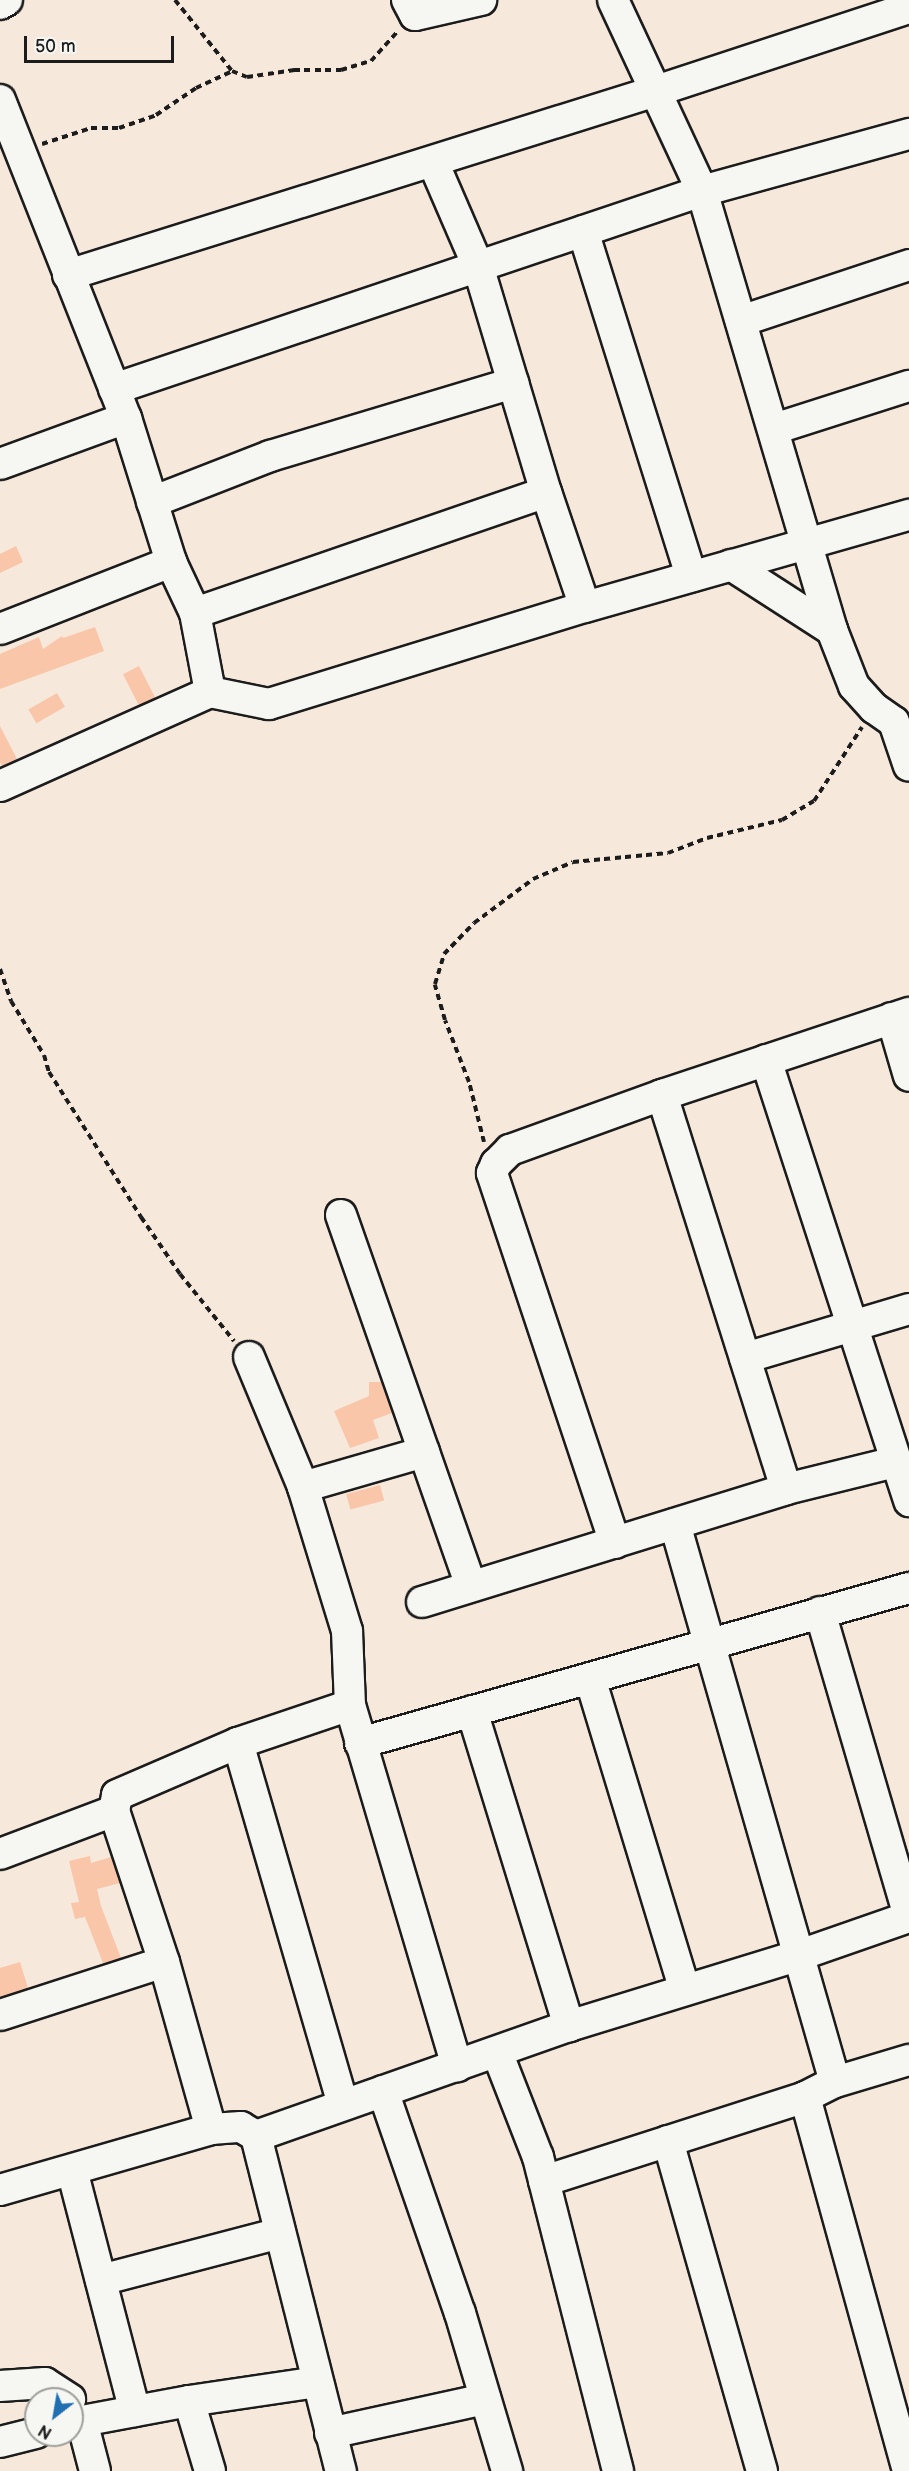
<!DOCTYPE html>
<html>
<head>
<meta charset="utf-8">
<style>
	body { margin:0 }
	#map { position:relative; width:909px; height:2471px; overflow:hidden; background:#f7e8dc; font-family:"Balsamiq Sans",sans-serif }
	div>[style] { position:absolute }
	.building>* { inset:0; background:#f9c6aa; transform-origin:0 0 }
	.path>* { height:4px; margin-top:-2px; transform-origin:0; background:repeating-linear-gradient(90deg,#1c1c1c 0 6px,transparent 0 10.5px) }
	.roads { filter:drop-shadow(2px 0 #1c1c1c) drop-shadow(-2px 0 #1c1c1c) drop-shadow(0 2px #1c1c1c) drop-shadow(0 -2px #1c1c1c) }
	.minor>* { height:30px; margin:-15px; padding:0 15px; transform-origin:15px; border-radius:15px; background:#f6f6f2 }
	span { translate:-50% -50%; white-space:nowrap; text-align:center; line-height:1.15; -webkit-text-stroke:5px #f6f6f2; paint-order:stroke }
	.north { position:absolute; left:24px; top:2387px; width:60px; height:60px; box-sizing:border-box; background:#f6f6f2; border:2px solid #9f9f9c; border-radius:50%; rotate:211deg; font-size:16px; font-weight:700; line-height:24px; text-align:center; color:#1c1c1c }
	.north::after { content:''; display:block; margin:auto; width:21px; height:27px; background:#1f6fb2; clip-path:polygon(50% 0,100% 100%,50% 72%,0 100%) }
	.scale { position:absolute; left:24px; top:36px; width:150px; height:27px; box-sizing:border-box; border:3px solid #1c1c1c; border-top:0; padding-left:8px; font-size:18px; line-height:21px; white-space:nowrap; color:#1c1c1c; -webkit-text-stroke:4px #f6f6f2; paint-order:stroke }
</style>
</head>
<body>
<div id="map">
	<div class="building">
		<div style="clip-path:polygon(16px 546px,23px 562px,0 573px,0 554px)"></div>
		<div style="clip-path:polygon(95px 627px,104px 651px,0 689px,0 654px,39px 637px,43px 649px,62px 636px,63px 638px)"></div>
		<div style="left:139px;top:666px;width:36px;height:18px;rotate:63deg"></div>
		<div style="left:57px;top:693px;width:16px;height:33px;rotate:60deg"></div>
		<div style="clip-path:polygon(0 726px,17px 759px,2px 766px,0 762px)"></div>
		<div style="clip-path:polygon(369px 1382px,381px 1382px,392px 1413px,373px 1420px,379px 1438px,350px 1448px,334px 1411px,369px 1396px)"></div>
		<div style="left:380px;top:1485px;width:16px;height:35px;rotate:75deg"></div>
		<div style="clip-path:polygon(90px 1856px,91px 1863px,111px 1857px,120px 1883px,97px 1889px,101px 1906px,121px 1958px,103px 1963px,85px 1917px,75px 1919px,71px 1903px,79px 1902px,69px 1861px)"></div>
		<div style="clip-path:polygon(20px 1962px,28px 1988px,0 1997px,0 1968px)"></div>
	</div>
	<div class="path">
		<div style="left:175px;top:0;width:91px;rotate:51.2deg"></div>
		<div style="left:42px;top:144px;width:52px;rotate:-18.1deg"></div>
		<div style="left:91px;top:128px;width:28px"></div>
		<div style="left:119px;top:128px;width:39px;rotate:-19deg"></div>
		<div style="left:156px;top:115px;width:48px;rotate:-34deg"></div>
		<div style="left:196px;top:88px;width:40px;rotate:-25deg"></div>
		<div style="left:232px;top:71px;width:16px;rotate:22deg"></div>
		<div style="left:247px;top:77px;width:48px;rotate:-8.5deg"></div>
		<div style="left:294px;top:70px;width:47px"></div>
		<div style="left:341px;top:70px;width:31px;rotate:-17deg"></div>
		<div style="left:371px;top:61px;width:40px;rotate:-48deg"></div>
		<div style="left:0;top:969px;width:34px;rotate:71deg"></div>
		<div style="left:11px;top:1001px;width:63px;rotate:58.6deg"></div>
		<div style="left:44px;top:1055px;width:18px;rotate:74deg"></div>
		<div style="left:49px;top:1072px;width:172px;rotate:57.6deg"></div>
		<div style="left:141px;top:1217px;width:69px;rotate:55.6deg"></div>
		<div style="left:180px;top:1274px;width:86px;rotate:51.1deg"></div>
		<div style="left:484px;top:1142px;width:62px;rotate:-104deg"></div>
		<div style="left:469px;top:1082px;width:66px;rotate:-111.2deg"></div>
		<div style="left:445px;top:1020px;width:37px;rotate:-106deg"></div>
		<div style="left:435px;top:984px;width:31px;rotate:-73deg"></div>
		<div style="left:444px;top:954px;width:43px;rotate:-45.9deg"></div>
		<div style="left:474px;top:923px;width:74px;rotate:-36.7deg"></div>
		<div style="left:533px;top:879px;width:43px;rotate:-23deg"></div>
		<div style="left:573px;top:862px;width:95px;rotate:-5.4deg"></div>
		<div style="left:668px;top:853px;width:42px;rotate:-21deg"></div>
		<div style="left:707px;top:838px;width:77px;rotate:-13.5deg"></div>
		<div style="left:782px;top:820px;width:37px;rotate:-31deg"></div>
		<div style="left:814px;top:801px;width:88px;rotate:-57deg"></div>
	</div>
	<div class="roads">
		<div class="minor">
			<div style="left:407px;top:0;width:17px;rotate:62deg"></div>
			<div style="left:415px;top:15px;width:68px;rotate:-12.8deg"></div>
			<div style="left:613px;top:0;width:211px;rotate:65deg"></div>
			<div style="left:702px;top:191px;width:458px;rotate:73.5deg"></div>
			<div style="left:832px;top:630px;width:60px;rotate:68.6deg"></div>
			<div style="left:854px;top:686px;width:30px;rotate:48deg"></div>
			<div style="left:874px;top:708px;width:24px;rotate:35deg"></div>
			<div style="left:894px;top:722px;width:46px;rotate:71.2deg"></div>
			<div style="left:0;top:4px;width:8px;rotate:-30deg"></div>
			<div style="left:0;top:100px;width:342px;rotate:68.4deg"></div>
			<div style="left:126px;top:418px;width:151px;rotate:72.6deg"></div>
			<div style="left:171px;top:562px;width:56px;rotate:64.8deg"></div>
			<div style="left:195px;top:613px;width:80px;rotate:79.2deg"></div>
			<div style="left:433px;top:162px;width:113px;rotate:66.6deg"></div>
			<div style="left:478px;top:266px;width:236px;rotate:73.3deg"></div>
			<div style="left:546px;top:492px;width:121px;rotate:71.3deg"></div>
			<div style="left:583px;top:231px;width:362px;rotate:72.6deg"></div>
			<div style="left:68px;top:275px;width:616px;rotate:-17.38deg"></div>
			<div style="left:656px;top:91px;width:266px;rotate:-18.2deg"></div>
			<div style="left:741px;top:321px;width:177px;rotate:-18.4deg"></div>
			<div style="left:114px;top:389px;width:620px;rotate:-18.61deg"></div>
			<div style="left:702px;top:191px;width:215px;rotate:-15.4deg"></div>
			<div style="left:774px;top:429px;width:142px;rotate:-17.7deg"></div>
			<div style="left:0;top:464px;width:134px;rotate:-20.1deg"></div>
			<div style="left:152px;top:502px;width:127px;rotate:-21.3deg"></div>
			<div style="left:270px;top:456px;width:254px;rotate:-16.7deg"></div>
			<div style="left:731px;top:565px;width:120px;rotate:32.8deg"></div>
			<div style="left:195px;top:613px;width:371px;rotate:-19deg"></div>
			<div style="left:0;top:629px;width:184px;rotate:-21.4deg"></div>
			<div style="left:0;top:786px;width:230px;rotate:-24.1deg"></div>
			<div style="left:210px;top:692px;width:60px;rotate:11.5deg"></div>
			<div style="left:269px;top:704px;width:331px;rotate:-17.1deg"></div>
			<div style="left:585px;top:607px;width:337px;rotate:-15.9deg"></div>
			<div style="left:892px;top:1018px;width:60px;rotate:73.7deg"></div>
			<div style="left:766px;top:1060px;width:464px;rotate:72deg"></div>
			<div style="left:662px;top:1095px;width:260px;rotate:-18.4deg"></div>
			<div style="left:341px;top:1215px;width:393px;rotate:70.7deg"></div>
			<div style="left:249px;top:1357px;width:141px;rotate:67.4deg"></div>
			<div style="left:303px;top:1487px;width:151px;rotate:73deg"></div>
			<div style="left:347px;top:1631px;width:74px;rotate:87.7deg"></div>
			<div style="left:745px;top:1358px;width:171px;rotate:-16.6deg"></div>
			<div style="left:303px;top:1487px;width:126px;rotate:-16.1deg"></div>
			<div style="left:675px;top:1524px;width:580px;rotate:74deg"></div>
			<div style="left:615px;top:1543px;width:390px;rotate:-108.4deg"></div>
			<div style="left:492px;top:1173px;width:10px;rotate:-66deg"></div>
			<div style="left:496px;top:1164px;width:20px;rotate:-45deg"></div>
			<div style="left:510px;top:1150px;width:162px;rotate:-19.9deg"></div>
			<div style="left:662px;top:1095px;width:413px;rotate:72.5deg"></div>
			<div style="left:422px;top:1602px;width:381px;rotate:-17.2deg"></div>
			<div style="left:786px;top:1489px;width:112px;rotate:-13.9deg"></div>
			<div style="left:820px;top:1612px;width:317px;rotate:73.7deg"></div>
			<div style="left:590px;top:1678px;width:326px;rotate:73.1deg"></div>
			<div style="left:472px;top:1711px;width:330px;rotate:72.9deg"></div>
			<div style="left:238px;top:1743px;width:118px;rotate:-18.7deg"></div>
			<div style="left:350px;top:1705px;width:377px;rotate:73.5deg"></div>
			<div style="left:360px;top:1743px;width:570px;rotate:-15.77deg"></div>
			<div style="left:0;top:1854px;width:122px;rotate:-20.7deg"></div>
			<div style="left:0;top:2015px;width:172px;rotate:-17.9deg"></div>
			<div style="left:497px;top:2052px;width:113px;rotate:68.7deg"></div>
			<div style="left:538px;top:2157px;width:324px;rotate:75.7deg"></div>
			<div style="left:383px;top:2091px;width:235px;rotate:70.9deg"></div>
			<div style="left:460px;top:2313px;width:165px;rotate:73.4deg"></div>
			<div style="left:805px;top:2097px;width:388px;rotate:74.6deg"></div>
			<div style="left:211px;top:2129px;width:173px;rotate:-105.7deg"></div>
			<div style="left:164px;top:1962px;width:159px;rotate:-108.3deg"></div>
			<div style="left:114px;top:1811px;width:16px;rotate:-79deg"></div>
			<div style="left:117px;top:1795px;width:132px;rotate:-23.3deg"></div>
			<div style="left:238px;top:1743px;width:376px;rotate:73.8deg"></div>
			<div style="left:256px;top:2136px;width:346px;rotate:75.8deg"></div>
			<div style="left:668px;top:2141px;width:343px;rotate:74.1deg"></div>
			<div style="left:72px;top:2170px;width:249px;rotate:75.4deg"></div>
			<div style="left:544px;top:2181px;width:274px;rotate:-17.8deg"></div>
			<div style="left:805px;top:2097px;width:34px;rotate:-27deg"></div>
			<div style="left:835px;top:2082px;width:77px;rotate:-16.6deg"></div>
			<div style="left:0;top:2190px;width:220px;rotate:-16.1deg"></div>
			<div style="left:211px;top:2129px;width:30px;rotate:-4deg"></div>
			<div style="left:241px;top:2127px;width:17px;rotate:31deg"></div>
			<div style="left:256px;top:2136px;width:332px;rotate:-19.4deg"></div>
			<div style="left:569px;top:2026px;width:239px;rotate:-17.1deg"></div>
			<div style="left:797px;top:1956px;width:119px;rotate:-19.2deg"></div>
			<div style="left:101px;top:2280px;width:185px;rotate:-14.7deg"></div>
			<div style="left:0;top:2386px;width:45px;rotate:-3.8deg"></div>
			<div style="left:45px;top:2383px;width:30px;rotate:33deg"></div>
			<div style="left:189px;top:2401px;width:73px;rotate:73.3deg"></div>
			<div style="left:330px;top:2433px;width:159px;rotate:-12.4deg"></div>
			<div style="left:0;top:2442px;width:37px;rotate:-14deg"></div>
			<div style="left:95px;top:2471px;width:52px;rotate:-104.6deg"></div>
			<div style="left:82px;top:2421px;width:109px;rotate:-10.6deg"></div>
			<div style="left:189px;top:2401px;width:130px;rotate:-8.4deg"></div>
		</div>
	</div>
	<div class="north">N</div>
	<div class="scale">50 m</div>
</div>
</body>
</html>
